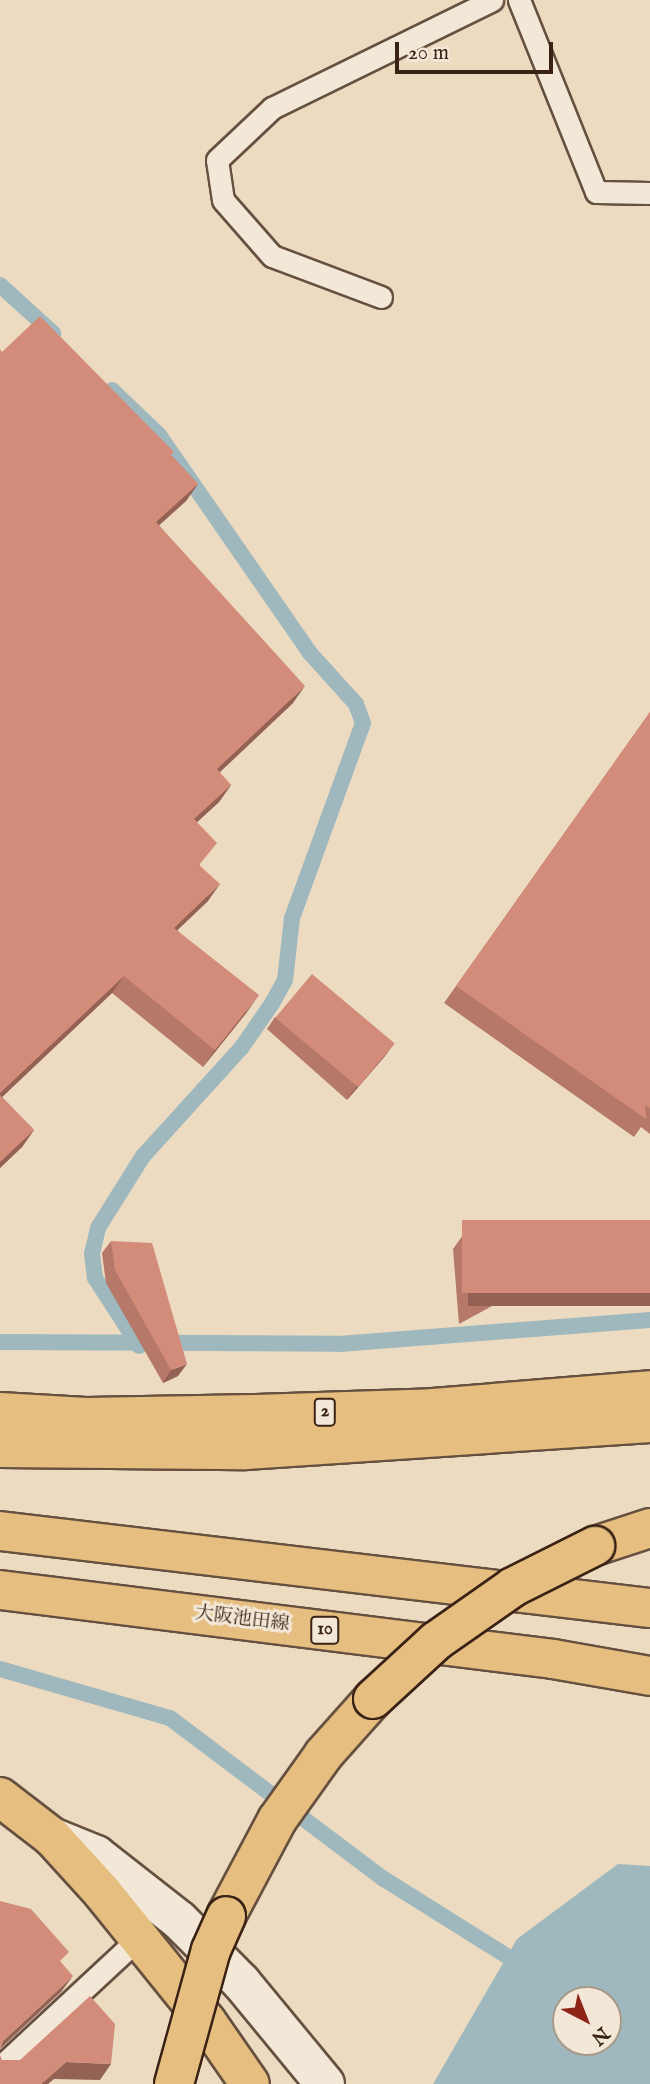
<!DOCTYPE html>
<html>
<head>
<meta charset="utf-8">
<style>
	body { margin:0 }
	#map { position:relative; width:650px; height:2084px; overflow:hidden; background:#ecdbc1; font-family:"IM FELL English","Noto Serif JP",serif }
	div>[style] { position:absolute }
	.water>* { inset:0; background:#9eb8be }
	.stream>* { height:16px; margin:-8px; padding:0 8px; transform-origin:8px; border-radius:8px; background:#9eb8be }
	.roads { filter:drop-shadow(2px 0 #665040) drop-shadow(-2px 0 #665040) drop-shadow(0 2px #665040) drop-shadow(0 -2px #665040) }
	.lane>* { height:21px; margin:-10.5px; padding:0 10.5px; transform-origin:10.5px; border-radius:10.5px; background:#f3e8d7 }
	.secondary>* { height:38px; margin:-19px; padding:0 19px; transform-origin:19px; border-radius:19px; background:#f3e8d7 }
	.primary>* { height:38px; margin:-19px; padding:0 19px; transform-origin:19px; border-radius:19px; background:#e6be80 }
	.bridges { filter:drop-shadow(2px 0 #3a2215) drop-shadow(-2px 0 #3a2215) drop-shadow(0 2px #3a2215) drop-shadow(0 -2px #3a2215) }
	.primary-bridge>* { height:38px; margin:-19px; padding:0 19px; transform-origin:19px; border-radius:19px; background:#e6be80 }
	.wall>* { inset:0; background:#b57869 }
	.shaded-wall>* { inset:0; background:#946155; transform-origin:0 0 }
	.building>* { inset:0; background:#d38b7a; transform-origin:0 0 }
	span { translate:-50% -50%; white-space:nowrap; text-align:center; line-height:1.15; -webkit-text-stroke:6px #f3e8d7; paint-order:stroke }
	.shield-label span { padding:2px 5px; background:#f3e8d7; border:2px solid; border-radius:5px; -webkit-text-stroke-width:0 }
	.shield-label { font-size:18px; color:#3a2215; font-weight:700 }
	.street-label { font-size:19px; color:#3a2215 }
	.north { position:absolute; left:552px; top:1986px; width:70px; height:70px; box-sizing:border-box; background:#f3e8d7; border:2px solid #a99989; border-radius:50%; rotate:138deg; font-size:19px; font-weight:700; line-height:28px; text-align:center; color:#3a2215 }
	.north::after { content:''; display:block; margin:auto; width:24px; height:32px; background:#8f2418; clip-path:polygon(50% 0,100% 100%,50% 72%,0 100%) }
	.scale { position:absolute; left:395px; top:42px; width:158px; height:32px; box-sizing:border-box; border:4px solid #3a2215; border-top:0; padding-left:9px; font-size:21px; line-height:24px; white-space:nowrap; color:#3a2215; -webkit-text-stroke:5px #f3e8d7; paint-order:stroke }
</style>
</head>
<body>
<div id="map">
	<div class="water">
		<div style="clip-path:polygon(evenodd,618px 1864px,650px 1866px,650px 2084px,433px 2084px,517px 1939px,618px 1864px,566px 2000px,608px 2000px,608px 2042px,566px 2042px,566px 2000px)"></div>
	</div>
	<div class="stream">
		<div style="left:0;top:285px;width:72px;rotate:42.2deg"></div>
		<div style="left:112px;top:390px;width:65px;rotate:43.8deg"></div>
		<div style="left:159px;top:435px;width:264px;rotate:55.3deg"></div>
		<div style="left:309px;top:652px;width:70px;rotate:47.9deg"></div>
		<div style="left:356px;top:704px;width:20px;rotate:70deg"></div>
		<div style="left:363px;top:723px;width:208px;rotate:110deg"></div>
		<div style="left:292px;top:918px;width:62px;rotate:96.4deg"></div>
		<div style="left:285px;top:980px;width:25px;rotate:119deg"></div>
		<div style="left:273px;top:1002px;width:55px;rotate:124.6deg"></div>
		<div style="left:242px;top:1047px;width:147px;rotate:132.2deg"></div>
		<div style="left:143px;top:1156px;width:85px;rotate:122deg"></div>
		<div style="left:98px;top:1228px;width:27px;rotate:103deg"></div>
		<div style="left:92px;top:1254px;width:24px;rotate:83deg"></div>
		<div style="left:95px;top:1278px;width:81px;rotate:57.1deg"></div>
		<div style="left:0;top:1342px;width:339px;rotate:0.3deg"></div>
		<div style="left:339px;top:1344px;width:312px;rotate:-4.4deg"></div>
		<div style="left:0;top:1669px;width:177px;rotate:16.1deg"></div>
		<div style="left:170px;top:1718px;width:268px;rotate:37deg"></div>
		<div style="left:384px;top:1879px;width:143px;rotate:32.1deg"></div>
	</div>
	<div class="roads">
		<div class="lane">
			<div style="left:519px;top:0;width:207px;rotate:68.1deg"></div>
			<div style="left:596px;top:192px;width:54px;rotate:1.1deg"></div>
			<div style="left:381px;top:297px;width:116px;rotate:-159.4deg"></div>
			<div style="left:272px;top:256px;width:74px;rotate:-131.2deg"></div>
			<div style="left:223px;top:200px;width:40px;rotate:-98.5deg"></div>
			<div style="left:217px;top:160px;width:76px;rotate:-43.4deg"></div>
			<div style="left:272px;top:108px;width:245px;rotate:-26.1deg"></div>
			<div style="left:0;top:2067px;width:190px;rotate:-42.9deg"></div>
		</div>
		<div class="secondary">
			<div style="left:52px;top:1837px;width:48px;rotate:22.2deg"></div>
			<div style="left:96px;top:1855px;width:105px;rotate:38.1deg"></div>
			<div style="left:179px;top:1920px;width:88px;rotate:45deg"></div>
			<div style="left:241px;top:1982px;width:132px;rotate:50.5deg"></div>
		</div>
		<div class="primary">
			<div style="left:0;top:1412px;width:86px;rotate:3.3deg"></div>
			<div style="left:86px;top:1417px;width:170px;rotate:-1deg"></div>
			<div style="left:256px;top:1414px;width:177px;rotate:-1.9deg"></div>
			<div style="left:433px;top:1408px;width:218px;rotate:-4.7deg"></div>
			<div style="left:0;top:1448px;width:246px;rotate:0.5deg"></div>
			<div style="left:246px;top:1450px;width:405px;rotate:-3.8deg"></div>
			<div style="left:0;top:1531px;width:655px;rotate:6.76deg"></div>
			<div style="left:595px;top:1546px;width:58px;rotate:-18.1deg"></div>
			<div style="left:0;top:1590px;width:557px;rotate:7.11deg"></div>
			<div style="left:553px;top:1659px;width:98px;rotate:9.9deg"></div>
			<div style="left:0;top:1797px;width:66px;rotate:37.6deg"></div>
			<div style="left:52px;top:1837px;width:74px;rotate:47.7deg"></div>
			<div style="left:102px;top:1892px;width:167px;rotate:51.1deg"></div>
			<div style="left:207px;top:2022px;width:75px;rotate:55.3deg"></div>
			<div style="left:226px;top:1916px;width:109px;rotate:-62deg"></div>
			<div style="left:277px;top:1820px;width:81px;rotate:-54.5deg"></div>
			<div style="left:324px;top:1754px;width:74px;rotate:-48.3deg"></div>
		</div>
	</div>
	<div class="bridges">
		<div class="primary-bridge">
			<div style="left:373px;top:1699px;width:86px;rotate:-42.6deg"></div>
			<div style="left:436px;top:1641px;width:94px;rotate:-35deg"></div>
			<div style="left:513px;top:1587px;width:92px;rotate:-26.6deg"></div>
			<div style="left:174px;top:2084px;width:139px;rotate:-74.6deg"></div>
			<div style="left:211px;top:1950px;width:37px;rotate:-66deg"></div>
		</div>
	</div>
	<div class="wall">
		<div style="clip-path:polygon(2px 352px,172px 456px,198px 484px,186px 501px,159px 525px,293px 703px,219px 773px,231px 785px,219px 802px,197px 822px,200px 866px,208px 901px,177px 930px,247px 1012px,203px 1067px,112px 993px,2px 1097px,34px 1130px,22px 1147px,0 1168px)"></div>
		<div style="clip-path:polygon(650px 712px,650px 1134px,641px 1127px,634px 1137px,444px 1003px)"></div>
		<div style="clip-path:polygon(275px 1017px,385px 1056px,347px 1100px,267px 1029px)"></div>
		<div style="clip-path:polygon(650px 1220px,459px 1324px,453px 1249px,463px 1235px)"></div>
		<div style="clip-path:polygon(111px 1241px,178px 1376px,163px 1383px,106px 1283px,102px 1253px)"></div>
	</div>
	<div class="shaded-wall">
		<div style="clip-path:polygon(198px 484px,186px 501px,144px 539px,156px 522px)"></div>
		<div style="clip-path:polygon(305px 686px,293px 703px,205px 786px,217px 769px)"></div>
		<div style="clip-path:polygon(231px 785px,219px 802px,182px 836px,194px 819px)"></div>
		<div style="clip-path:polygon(220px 884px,208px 901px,162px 945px,174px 928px)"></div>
		<div style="clip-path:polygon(124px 976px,112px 993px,0 1099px,0 1093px)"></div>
		<div style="clip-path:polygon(259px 995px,247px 1012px,203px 1067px,215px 1050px)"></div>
		<div style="clip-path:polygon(394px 1044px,385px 1056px,347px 1100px,356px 1087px)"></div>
		<div style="clip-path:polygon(34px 1130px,22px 1147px,0 1168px,0 1162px)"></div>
		<div style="left:650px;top:1293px;width:13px;height:182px;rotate:90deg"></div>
		<div style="clip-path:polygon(187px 1364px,178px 1376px,163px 1383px,171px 1370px)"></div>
		<div style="clip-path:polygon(73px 1976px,61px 1992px,0 2049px,3px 2041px)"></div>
		<div style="clip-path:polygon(66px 2062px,111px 2064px,100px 2080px,54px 2079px,48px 2084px,41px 2084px)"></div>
	</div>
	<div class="building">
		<div style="clip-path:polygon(40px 316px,174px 452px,171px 455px,198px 484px,156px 522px,305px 686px,217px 769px,231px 785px,194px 819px,217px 843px,199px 865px,220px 884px,174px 928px,259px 995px,215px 1050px,124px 976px,0 1093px,0 349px,2px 352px)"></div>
		<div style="clip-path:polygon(650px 712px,650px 1108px,645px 1105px,646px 1119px,456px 986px)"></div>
		<div style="left:312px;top:974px;width:108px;height:57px;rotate:40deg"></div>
		<div style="clip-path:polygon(0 1095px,34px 1130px,0 1162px)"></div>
		<div style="left:650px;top:1220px;width:73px;height:188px;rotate:90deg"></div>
		<div style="clip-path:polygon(111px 1241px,152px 1243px,187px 1364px,171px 1370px,115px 1270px)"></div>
		<div style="clip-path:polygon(0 1901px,31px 1909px,69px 1952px,60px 1961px,73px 1976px,3px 2041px,0 2049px)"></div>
		<div style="clip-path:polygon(90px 1996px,115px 2024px,111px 2064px,66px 2062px,41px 2084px,0 2084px,0 2055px,2px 2060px,20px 2060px)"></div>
	</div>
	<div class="shield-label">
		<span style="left:325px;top:1412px">2</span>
		<span style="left:325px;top:1630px">10</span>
	</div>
	<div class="street-label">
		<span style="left:242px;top:1620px;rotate:7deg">大阪池田線</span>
	</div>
	<div class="north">N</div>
	<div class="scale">20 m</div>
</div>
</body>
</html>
